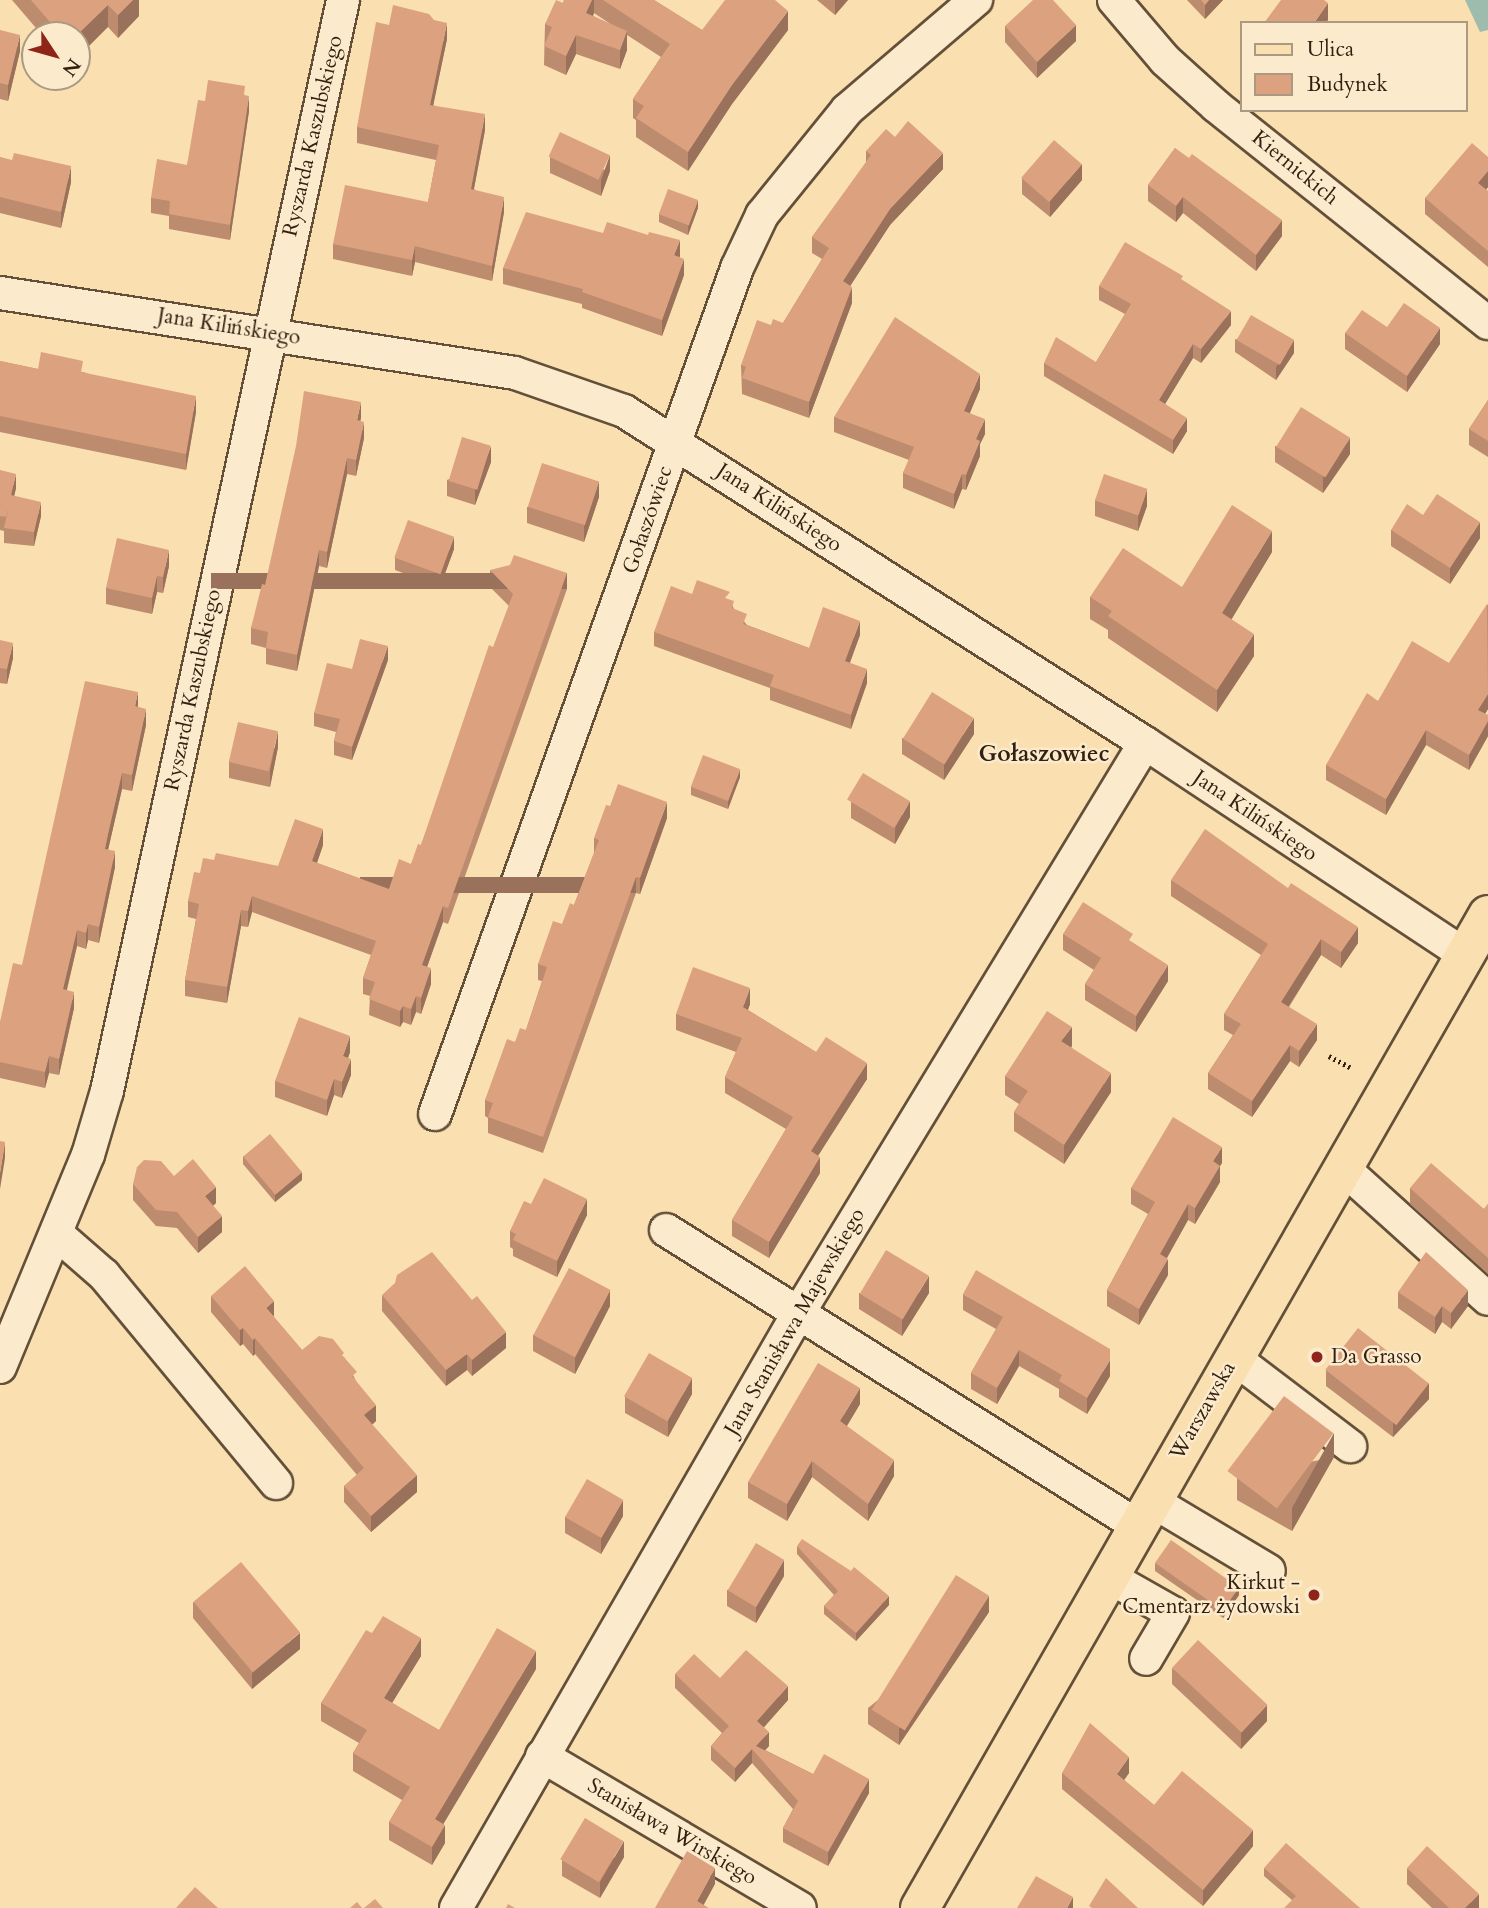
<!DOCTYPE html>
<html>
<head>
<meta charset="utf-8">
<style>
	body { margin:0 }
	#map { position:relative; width:1488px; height:1908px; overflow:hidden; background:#fadfb0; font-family:Cardo,serif }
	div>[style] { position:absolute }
	.water>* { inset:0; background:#9ebcae }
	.path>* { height:4.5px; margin-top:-2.25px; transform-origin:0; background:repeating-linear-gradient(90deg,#322011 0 2px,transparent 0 5.5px) }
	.roads { filter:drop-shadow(2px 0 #645039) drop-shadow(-2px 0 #645039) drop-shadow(0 2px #645039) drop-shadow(0 -2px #645039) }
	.minor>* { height:32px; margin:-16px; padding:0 16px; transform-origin:16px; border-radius:16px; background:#fceacc }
	.major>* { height:38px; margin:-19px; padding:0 19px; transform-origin:19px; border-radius:19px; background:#fadfb0 }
	.wall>* { inset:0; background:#bd8b6e }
	.shaded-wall>* { inset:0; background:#9a715a; transform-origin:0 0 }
	.building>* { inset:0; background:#dca280; transform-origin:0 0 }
	.dots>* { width:19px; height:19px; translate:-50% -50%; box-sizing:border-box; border:4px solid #fceacc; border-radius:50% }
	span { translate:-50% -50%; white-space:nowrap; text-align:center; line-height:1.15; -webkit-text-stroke:5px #fceacc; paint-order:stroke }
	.street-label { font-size:21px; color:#322011 }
	.poi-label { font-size:21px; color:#322011 }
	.left { translate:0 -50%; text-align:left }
	.right { translate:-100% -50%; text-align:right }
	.neighbourhood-label { font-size:23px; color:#322011; font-weight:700 }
	.legend { position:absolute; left:1240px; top:21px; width:228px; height:91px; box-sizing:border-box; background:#fceacc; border:2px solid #ab9981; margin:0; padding:9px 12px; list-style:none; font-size:21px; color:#322011 }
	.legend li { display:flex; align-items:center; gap:14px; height:35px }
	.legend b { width:35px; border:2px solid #ab9981 }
	.north { position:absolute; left:21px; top:21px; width:70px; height:70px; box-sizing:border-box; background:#fceacc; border:2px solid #ab9981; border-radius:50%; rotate:126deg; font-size:19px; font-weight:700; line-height:28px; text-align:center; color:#322011 }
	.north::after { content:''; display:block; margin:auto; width:24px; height:32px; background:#8f2418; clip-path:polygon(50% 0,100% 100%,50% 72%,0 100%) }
</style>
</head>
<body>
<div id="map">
	<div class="water">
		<div style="clip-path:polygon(1465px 0,1488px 0,1488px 30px,1480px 32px)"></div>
	</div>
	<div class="path">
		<div style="left:1329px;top:1056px;width:24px;rotate:28deg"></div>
	</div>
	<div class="roads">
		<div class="minor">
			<div style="left:1114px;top:0;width:79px;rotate:49.6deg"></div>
			<div style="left:1165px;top:60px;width:69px;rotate:42deg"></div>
			<div style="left:1216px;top:106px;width:348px;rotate:38.6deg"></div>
			<div style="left:0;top:293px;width:521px;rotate:8.83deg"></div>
			<div style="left:515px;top:373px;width:115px;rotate:19.2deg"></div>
			<div style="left:624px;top:411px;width:618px;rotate:32.51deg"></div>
			<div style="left:1145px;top:743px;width:384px;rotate:33.5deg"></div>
			<div style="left:435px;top:1114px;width:898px;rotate:-70.35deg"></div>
			<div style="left:737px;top:268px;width:59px;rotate:-64.7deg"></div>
			<div style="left:762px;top:215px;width:135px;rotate:-51deg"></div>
			<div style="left:847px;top:110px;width:170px;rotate:-40.5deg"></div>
			<div style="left:1343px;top:1168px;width:195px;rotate:42.1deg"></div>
			<div style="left:666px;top:1230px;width:557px;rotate:32.09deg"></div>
			<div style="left:57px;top:1234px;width:62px;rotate:41.1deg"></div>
			<div style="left:104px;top:1275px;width:270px;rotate:50.4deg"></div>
			<div style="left:1234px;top:1358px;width:146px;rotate:37.2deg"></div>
			<div style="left:0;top:1367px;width:230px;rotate:-67.5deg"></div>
			<div style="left:88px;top:1155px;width:67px;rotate:-73.5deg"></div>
			<div style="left:107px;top:1091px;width:1116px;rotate:-77.79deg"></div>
			<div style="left:1152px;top:1501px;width:136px;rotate:30.9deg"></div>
			<div style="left:1109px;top:1577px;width:73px;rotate:29.4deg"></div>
			<div style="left:1173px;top:1613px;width:53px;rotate:120.4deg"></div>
			<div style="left:542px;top:1756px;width:299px;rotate:30.5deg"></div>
			<div style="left:456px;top:1908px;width:685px;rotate:-60.07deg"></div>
			<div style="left:798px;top:1314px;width:668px;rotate:-58.71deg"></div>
		</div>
		<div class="major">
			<div style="left:920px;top:1908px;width:1144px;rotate:-60.23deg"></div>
		</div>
	</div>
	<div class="wall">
		<div style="clip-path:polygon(12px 0,139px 0,139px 16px,118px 38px,108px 27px,77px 35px,42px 35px)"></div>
		<div style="clip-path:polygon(evenodd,564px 0,654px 0,702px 30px,788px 30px,732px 104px,688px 171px,636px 137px,636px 120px,633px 118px,633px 99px,661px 57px,627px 35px,627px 50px,620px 69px,576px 54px,566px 75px,544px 65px,545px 24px,563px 3px,564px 0,594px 13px,612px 25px,593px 16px,594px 13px)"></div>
		<div style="clip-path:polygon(817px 0,848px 0,835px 15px)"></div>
		<div style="clip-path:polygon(1187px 0,1223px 0,1205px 19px)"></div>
		<div style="clip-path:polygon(1005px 26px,1076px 41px,1037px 78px,1005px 42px)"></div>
		<div style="clip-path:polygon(0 30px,20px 51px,8px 101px,0 99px)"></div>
		<div style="clip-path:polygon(447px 39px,433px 105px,485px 130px,474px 189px,504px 212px,492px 281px,415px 262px,412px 276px,333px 259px,333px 244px,428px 202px,436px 160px,357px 143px,357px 127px)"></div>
		<div style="clip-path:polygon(245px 95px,249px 111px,230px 240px,169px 229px,169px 216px,151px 213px,151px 198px,187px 165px,205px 101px)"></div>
		<div style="clip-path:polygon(895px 137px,943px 169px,890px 225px,850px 286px,852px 303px,809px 418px,742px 394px,741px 365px,771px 325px,783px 323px,822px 259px,812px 253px,812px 237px,866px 163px,866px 151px)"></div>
		<div style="clip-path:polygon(1175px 148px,1282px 236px,1256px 271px,1183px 213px,1176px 222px,1148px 201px,1148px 185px)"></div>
		<div style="clip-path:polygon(0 157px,71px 182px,61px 228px,0 213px)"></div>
		<div style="clip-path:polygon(550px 157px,610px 171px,601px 196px,550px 173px)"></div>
		<div style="clip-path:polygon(1488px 157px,1488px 187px,1486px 190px,1488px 191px,1488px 267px,1425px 214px,1425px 198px)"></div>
		<div style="clip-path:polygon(1022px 178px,1082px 180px,1050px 217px,1022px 194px)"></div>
		<div style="clip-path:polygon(698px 208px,688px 235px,659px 222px,659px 214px)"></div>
		<div style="clip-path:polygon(679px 257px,684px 275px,662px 336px,582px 308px,582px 304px,503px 284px,503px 268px)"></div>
		<div style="clip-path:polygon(1183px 281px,1231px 325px,1201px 363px,1193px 358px,1165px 404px,1187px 431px,1173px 454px,1044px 376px,1044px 363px,1096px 362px,1125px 314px,1099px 300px,1099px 286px)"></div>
		<div style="clip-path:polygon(1387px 327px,1440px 344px,1407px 392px,1345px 349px,1345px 333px)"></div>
		<div style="clip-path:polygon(1235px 339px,1294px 353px,1276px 380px,1235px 352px)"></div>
		<div style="clip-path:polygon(0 361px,38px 369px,83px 372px,196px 412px,186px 470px,0 432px)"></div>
		<div style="clip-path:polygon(980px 389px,970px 413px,985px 434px,980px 444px,980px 456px,966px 490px,962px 489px,954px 509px,903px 488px,903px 473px,909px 460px,834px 432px,834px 417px)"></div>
		<div style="clip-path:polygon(1488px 400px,1488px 457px,1469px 445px,1469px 429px)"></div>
		<div style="clip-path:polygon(361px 418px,360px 421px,364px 438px,356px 476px,347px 474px,327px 568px,319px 566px,297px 671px,266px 664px,266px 648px,251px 644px,251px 628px,265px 585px)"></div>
		<div style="clip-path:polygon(1275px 446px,1350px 454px,1323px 493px,1275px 462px)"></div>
		<div style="clip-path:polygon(491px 462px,475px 505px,447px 496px,447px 480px)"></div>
		<div style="clip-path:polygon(0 470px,16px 488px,14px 496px,41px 516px,34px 546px,4px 543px,4px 531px,0 530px)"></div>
		<div style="clip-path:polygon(599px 497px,584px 542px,527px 523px,527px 507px)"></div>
		<div style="clip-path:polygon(1095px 500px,1147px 506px,1138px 531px,1095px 516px)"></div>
		<div style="clip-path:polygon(1423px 515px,1480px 538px,1450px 584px,1391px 546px,1391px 530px)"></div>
		<div style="clip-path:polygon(454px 549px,440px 587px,395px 570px,395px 558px)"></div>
		<div style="clip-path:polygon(1272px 552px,1231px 620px,1254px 656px,1217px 712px,1108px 638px,1108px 630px,1090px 619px,1090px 597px,1182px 587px)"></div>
		<div style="clip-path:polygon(169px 566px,163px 593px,157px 592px,152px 614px,106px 604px,106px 588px)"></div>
		<div style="clip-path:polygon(490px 570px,567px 589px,448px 924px,443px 922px,427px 967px,431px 984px,421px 1014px,416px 1012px,411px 1025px,403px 1022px,400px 1027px,369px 1015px,370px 996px,363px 994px,363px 978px,371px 955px,252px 912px,248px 927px,241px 926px,227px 1003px,185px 996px,185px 980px,196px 919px,188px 917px,188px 901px,200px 873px,214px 860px,278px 866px,323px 845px,317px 863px,389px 889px,411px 864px,421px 845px,509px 606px,490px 587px)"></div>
		<div style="clip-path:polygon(692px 594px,730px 600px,734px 609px,747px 625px,809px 648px,860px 635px,850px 663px,867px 683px,851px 729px,770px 700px,770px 688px,654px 646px,654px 632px)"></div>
		<div style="clip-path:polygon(1488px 604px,1488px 709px,1485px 714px,1488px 715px,1488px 736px,1469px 770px,1426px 745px,1386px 815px,1326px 780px,1326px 765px,1378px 701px,1449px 663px)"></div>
		<div style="clip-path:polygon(0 640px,13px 658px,7px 684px,0 683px)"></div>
		<div style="clip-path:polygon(388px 660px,352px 760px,334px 755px,334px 741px,336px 732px,314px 726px,314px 713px,352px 669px)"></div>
		<div style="clip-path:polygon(138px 707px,146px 725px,132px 791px,122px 789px,108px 850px,115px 867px,99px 943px,88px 940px,86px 949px,77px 946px,67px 990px,74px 1008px,59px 1075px,49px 1073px,45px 1088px,0 1078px,0 1022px,22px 965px)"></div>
		<div style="clip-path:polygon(974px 734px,944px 780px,902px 754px,902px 738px)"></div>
		<div style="clip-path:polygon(278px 747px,270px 787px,229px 778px,229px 762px)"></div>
		<div style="clip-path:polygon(740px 777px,728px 809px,691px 795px,691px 787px)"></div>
		<div style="clip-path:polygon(851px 802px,910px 817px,895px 844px,851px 818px)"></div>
		<div style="clip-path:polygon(667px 818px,640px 894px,636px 893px,543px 1153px,488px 1133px,488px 1118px,485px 1116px,485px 1100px,515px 1042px,526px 1030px,542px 981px,538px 980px,538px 964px,574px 905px,594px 853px,594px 838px)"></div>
		<div style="clip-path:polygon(1171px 880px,1358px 943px,1341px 968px,1321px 955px,1289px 1007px,1317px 1040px,1299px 1067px,1290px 1061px,1252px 1117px,1208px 1089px,1208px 1073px,1233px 1035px,1224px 1030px,1224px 1014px,1261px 955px,1171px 896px)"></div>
		<div style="clip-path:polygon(1063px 934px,1133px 943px,1168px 981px,1136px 1032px,1085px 1000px,1085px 984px,1094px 970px,1063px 950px)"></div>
		<div style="clip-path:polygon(750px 1004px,748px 1010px,816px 1052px,867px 1079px,818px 1155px,820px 1173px,769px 1258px,732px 1236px,732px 1220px,786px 1129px,725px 1093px,725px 1077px,736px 1052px,676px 1030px,676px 1014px)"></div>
		<div style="clip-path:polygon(1072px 1046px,1071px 1047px,1111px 1092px,1064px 1164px,1014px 1131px,1014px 1112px,1019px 1104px,1005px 1095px,1005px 1076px)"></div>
		<div style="clip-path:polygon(350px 1052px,348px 1058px,351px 1075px,342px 1098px,334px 1095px,327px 1116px,275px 1097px,275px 1081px)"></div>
		<div style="clip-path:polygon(243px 1156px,302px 1180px,275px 1202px,243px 1164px)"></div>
		<div style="clip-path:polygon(1222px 1163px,1220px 1166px,1220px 1182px,1195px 1224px,1188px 1220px,1167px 1258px,1168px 1275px,1139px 1325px,1107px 1306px,1107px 1290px,1148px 1214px,1131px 1204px,1131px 1188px)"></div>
		<div style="clip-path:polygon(174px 1176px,216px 1203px,213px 1206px,222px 1232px,198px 1253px,177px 1228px,156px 1226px,133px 1200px,133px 1184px)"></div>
		<div style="clip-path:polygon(1410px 1188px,1484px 1209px,1488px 1204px,1488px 1274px,1410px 1204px)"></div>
		<div style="clip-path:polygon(531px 1204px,587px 1215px,557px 1277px,513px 1256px,513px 1249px,510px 1247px,510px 1231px)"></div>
		<div style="clip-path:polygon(1398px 1292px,1468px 1306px,1451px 1329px,1442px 1322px,1435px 1334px,1398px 1308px)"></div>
		<div style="clip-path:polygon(859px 1293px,929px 1293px,902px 1336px,859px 1309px)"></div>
		<div style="clip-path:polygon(963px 1294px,1110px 1376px,1087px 1414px,1059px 1397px,1059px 1389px,1019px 1366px,997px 1404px,971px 1389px,971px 1373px,996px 1329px,963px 1310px)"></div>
		<div style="clip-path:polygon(382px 1295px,506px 1348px,472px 1376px,467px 1370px,446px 1386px,382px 1311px)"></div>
		<div style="clip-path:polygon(211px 1296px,274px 1317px,302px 1350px,344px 1357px,376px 1421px,372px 1425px,417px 1492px,371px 1532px,344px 1502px,344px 1486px,357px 1475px,255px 1354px,253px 1356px,243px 1344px,240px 1346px,211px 1312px)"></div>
		<div style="clip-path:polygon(610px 1306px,575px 1374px,533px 1351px,533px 1335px)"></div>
		<div style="clip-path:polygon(1326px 1370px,1429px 1399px,1393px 1437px,1326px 1386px)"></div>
		<div style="clip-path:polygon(692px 1394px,668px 1437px,625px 1413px,625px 1397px)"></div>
		<div style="clip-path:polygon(860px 1404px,847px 1426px,894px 1476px,868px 1521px,812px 1477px,787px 1521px,748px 1498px,748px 1482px)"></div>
		<div style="clip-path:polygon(1334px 1457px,1292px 1531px,1237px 1500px,1237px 1477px)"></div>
		<div style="clip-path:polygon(623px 1516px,601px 1554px,565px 1533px,565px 1517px)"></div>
		<div style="clip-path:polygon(797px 1546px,889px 1605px,856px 1641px,824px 1614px,824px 1606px,834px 1595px,797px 1554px)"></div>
		<div style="clip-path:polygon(1155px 1563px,1239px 1595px,1223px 1618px,1155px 1571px)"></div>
		<div style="clip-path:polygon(784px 1576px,756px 1623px,727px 1606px,727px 1590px)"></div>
		<div style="clip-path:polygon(193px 1602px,300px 1649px,252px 1689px,193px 1618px)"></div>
		<div style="clip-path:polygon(989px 1612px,899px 1745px,868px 1724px,868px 1708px)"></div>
		<div style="clip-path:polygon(372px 1633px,421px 1656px,392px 1703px,439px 1730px,536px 1669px,443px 1824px,445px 1843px,432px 1865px,389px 1840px,389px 1822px,402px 1800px,353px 1771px,353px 1753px,359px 1743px,321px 1721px,321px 1703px)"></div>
		<div style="clip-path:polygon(1172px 1668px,1267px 1721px,1241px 1749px,1172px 1684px)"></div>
		<div style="clip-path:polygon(675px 1674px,720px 1678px,788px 1700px,764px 1727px,769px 1746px,765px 1750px,813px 1774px,869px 1793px,828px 1866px,783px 1842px,783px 1828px,793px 1809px,752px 1763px,735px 1782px,711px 1760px,711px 1746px,722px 1733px,675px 1688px)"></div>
		<div style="clip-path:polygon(1062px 1773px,1129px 1773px,1124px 1780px,1154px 1805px,1253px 1846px,1203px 1906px,1062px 1789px)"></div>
		<div style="clip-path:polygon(624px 1857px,600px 1898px,562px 1876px,562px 1860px)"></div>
		<div style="clip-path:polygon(1264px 1868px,1360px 1908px,1292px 1900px,1264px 1876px)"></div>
		<div style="clip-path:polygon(1407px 1868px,1479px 1908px,1432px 1908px,1407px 1884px)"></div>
	</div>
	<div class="shaded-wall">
		<div style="clip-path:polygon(133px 0,139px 0,139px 16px,118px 38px,118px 15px)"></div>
		<div style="clip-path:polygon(592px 0,594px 0,594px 13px,586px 32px,586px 13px)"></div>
		<div style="clip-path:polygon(835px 0,848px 0,835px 15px)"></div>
		<div style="clip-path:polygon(1209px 0,1223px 0,1205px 19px,1205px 5px)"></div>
		<div style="clip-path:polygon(1328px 3px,1328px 20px,1326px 23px,1314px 23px)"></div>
		<div style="clip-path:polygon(108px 5px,108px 27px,77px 58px,77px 35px)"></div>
		<div style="clip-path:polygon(788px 11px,788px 30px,732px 104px,688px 171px,688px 152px,732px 85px)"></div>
		<div style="clip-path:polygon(447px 23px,447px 39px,430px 121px,430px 105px)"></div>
		<div style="clip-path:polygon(1076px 25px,1076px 41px,1037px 78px,1037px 62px)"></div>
		<div style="clip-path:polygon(627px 31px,627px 50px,620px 69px,620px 50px)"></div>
		<div style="clip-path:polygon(20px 35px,20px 51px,8px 101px,8px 85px)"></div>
		<div style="clip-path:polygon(576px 35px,576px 54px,566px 75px,566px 56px)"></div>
		<div style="clip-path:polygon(249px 96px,249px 111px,230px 240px,230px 225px)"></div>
		<div style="clip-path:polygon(485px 114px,485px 130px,471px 204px,471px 189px)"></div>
		<div style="clip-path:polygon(943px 153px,943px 169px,890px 225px,843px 297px,843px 281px,890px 209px)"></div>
		<div style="clip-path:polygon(610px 155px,610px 171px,601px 196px,601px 180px)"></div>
		<div style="clip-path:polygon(1082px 164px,1082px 180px,1050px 217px,1050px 201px)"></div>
		<div style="clip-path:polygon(71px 166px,71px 182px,61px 228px,61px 212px)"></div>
		<div style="clip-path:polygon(1488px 171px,1488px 187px,1478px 199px,1478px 183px)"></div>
		<div style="clip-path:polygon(504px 197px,504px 212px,492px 281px,492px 266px)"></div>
		<div style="clip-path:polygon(1183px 197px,1183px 213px,1176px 222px,1176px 206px)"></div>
		<div style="clip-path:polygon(698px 200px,698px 208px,688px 235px,688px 227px)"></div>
		<div style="clip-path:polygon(1282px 220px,1282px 236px,1256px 271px,1256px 255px)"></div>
		<div style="clip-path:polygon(680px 240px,680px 256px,674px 271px,674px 255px)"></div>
		<div style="clip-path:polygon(415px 246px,415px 262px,412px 276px,412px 260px)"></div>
		<div style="clip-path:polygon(684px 259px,684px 275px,662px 336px,662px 320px)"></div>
		<div style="clip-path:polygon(852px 287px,852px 303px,809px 418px,809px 402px)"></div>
		<div style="clip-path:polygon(1231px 311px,1231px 325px,1201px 363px,1201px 349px)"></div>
		<div style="clip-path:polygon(1440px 328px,1440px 344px,1407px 392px,1407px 376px)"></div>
		<div style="clip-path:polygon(1294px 340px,1294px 353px,1276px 380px,1276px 367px)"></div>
		<div style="clip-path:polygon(1193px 344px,1193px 358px,1159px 414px,1159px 400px)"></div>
		<div style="clip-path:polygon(980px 374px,980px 389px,964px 426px,964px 411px)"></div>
		<div style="clip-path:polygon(196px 396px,196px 412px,186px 470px,186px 454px)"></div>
		<div style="clip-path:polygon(361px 402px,361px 418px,357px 436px,357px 420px)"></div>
		<div style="clip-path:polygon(1187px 418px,1187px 431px,1173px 454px,1173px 440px)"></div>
		<div style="clip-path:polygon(985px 419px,985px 434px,980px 444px,980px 456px,966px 490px,966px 475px,976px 439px)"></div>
		<div style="clip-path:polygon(364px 422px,364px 438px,356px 476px,356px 460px)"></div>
		<div style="clip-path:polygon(1350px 438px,1350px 454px,1323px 493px,1323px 477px)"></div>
		<div style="clip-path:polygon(491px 446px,491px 462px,475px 505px,475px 489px)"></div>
		<div style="clip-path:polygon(347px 458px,347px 474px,327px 568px,327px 552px)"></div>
		<div style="clip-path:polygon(16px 474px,16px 488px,11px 510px,11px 495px)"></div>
		<div style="clip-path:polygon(962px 474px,962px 489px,954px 509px,954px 494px)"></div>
		<div style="clip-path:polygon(599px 481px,599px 497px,584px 542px,584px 526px)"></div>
		<div style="clip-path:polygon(1147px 489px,1147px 506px,1138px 531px,1138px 515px)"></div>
		<div style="clip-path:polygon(41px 502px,41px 516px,34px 546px,34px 532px)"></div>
		<div style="clip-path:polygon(1480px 522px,1480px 538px,1450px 584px,1450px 568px)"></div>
		<div style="clip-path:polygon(1272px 531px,1272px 552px,1222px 635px,1222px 613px)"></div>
		<div style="clip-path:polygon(454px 537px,454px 549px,440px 587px,440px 575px)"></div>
		<div style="clip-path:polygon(169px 550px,169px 566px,163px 593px,163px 577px)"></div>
		<div style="clip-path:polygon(319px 550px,319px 566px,297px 671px,297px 655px)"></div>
		<div style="left:567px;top:573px;width:16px;height:356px;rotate:90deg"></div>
		<div style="clip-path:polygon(157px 576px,157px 592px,152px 614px,152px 598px)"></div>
		<div style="clip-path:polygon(860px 621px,860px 635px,845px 675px,845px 661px)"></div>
		<div style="clip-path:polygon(1254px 634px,1254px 656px,1217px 712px,1217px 690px)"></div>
		<div style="clip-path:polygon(13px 643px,13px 658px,7px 684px,7px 669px)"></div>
		<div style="clip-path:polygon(388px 646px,388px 660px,352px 760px,352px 747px)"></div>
		<div style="clip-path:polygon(867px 669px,867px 683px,851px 729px,851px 715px)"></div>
		<div style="clip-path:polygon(138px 692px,138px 708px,135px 706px)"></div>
		<div style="clip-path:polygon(1488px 694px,1488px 709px,1478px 725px,1478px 710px)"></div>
		<div style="clip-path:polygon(146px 709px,146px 725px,132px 791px,132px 775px)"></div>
		<div style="clip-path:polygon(974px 718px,974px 734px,944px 780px,944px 764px)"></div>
		<div style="clip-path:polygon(1488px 721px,1488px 736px,1469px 770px,1469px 755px)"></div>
		<div style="clip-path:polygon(1426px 730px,1426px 745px,1386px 815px,1386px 799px)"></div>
		<div style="clip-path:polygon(278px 731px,278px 747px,270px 787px,270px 771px)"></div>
		<div style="clip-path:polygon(740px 769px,740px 777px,728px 809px,728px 800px)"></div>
		<div style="clip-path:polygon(122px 773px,122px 789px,108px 850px,105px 849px,108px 834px)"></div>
		<div style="clip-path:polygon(910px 801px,910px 817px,895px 844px,895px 828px)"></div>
		<div style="clip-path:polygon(667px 802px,667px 818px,640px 894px,640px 878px)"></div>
		<div style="clip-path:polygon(323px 829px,323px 845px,312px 877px,312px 861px)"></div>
		<div style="clip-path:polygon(115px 851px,115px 867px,99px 943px,99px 927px)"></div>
		<div style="left:636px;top:877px;width:16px;height:276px;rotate:90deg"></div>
		<div style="clip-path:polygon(252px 896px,252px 912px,248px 927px,248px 911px)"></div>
		<div style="clip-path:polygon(443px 906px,443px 922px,422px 981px,422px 965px)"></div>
		<div style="clip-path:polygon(241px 910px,241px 926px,227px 1003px,227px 987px)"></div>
		<div style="clip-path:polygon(88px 924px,88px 940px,86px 949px,86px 933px)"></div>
		<div style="clip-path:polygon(1358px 927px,1358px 943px,1341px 968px,1341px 952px)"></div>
		<div style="clip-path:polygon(77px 930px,77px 946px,63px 1005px,63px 989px)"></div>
		<div style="clip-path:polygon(1321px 939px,1321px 955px,1281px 1018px,1281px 1002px)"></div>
		<div style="clip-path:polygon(1168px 965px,1168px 981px,1136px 1032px,1136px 1016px)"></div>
		<div style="clip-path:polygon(431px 968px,431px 984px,421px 1014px,421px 998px)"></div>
		<div style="clip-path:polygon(750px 988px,750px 1004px,743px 1023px,743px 1007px)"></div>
		<div style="clip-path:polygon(74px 992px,74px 1008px,59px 1075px,59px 1059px)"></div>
		<div style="clip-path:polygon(416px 996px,416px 1012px,411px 1025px,411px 1009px)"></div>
		<div style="clip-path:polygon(403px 1006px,403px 1022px,400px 1027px,400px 1011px)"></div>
		<div style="clip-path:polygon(1317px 1024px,1317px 1040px,1299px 1067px,1299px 1051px)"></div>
		<div style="clip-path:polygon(1072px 1027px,1072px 1046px,1061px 1060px,1061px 1041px)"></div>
		<div style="clip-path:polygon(350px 1036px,350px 1052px,343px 1072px,343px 1056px)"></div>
		<div style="clip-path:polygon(1290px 1045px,1290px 1061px,1252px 1117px,1252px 1101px)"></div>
		<div style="clip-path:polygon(49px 1056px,49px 1073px,45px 1088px,45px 1072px)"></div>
		<div style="clip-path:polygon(351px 1059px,351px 1075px,342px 1098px,342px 1082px)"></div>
		<div style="clip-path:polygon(867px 1063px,867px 1079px,811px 1167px,811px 1151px)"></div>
		<div style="clip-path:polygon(1111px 1073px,1111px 1092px,1064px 1164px,1064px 1145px)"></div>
		<div style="clip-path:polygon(334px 1079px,334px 1095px,327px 1116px,327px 1100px)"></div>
		<div style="clip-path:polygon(5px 1142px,5px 1158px,0 1189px,0 1173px)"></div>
		<div style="clip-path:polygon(1222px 1147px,1222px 1163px,1220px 1166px,1220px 1182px,1195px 1224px,1195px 1208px,1213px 1161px)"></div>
		<div style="clip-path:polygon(820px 1157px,820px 1173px,769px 1258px,769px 1242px)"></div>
		<div style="clip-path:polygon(302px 1172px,302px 1180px,275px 1202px,275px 1194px)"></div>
		<div style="clip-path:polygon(216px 1187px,216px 1203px,205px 1212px,205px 1196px)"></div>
		<div style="clip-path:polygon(587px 1199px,587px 1215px,557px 1277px,557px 1261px)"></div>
		<div style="clip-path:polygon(1188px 1204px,1188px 1220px,1160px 1270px,1160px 1254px)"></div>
		<div style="clip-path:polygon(222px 1216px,222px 1232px,198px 1253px,198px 1237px)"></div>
		<div style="clip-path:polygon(1168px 1259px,1168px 1275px,1139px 1325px,1139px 1309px)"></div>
		<div style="clip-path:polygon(929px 1276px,929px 1293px,902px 1336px,902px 1320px)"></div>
		<div style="clip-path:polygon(610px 1290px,610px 1306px,575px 1374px,575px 1358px)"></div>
		<div style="clip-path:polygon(1468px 1290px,1468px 1306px,1451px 1329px,1451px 1313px)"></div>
		<div style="clip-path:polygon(274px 1301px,274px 1317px,266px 1308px)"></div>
		<div style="clip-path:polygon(1442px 1306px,1442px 1322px,1435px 1334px,1435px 1317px)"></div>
		<div style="clip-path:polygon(243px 1328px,243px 1344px,240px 1346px,240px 1330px)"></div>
		<div style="clip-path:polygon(506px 1332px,506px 1348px,472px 1376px,472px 1360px)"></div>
		<div style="clip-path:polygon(255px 1338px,255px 1354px,253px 1356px,253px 1340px)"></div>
		<div style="clip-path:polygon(1019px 1350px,1019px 1366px,997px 1404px,997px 1388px)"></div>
		<div style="clip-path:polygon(467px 1354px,467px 1370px,446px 1386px,446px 1370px)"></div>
		<div style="clip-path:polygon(1110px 1360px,1110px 1376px,1087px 1414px,1087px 1398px)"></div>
		<div style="clip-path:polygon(692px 1378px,692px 1394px,668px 1437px,668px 1421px)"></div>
		<div style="clip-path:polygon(1429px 1383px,1429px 1399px,1393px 1437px,1393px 1421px)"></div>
		<div style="clip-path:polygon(860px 1388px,860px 1404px,840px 1437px,840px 1421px)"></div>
		<div style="clip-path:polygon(376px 1405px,376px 1421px,364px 1431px,364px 1415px)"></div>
		<div style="clip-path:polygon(1334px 1433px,1334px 1457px,1292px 1531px,1292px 1508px)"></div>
		<div style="clip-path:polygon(894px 1460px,894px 1476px,868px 1521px,868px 1504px)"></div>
		<div style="clip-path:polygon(812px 1461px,812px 1477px,787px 1521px,787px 1504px)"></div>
		<div style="clip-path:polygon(417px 1475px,417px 1492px,371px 1532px,371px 1516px)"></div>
		<div style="clip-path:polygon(623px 1500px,623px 1516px,601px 1554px,601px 1538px)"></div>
		<div style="clip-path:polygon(784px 1560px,784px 1576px,756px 1623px,756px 1607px)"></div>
		<div style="clip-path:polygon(1239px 1587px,1239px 1595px,1223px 1618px,1223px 1610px)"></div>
		<div style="clip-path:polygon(889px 1596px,889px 1605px,856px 1641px,856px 1633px)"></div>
		<div style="clip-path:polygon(989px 1596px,989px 1612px,899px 1745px,899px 1729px)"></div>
		<div style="clip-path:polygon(300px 1633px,300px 1649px,252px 1689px,252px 1673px)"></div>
		<div style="clip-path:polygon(421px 1638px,421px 1656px,384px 1716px,384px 1698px)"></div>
		<div style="clip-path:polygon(536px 1651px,536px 1669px,435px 1838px,435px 1819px)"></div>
		<div style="clip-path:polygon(788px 1686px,788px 1700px,757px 1735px,757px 1721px)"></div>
		<div style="clip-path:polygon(1267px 1705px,1267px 1721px,1241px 1749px,1241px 1733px)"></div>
		<div style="clip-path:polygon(769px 1732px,769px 1746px,759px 1757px,756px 1746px)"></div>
		<div style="clip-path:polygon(752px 1749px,752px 1763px,735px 1782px,735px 1768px)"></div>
		<div style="clip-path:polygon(1129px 1757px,1129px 1773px,1117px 1790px,1117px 1774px)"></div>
		<div style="clip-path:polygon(869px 1779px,869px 1793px,828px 1866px,828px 1852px)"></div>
		<div style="clip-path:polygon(445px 1825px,445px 1843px,432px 1865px,432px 1847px)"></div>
		<div style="clip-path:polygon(1253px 1830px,1253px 1846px,1203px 1906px,1203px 1890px)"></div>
		<div style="clip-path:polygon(624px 1841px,624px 1857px,600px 1898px,600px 1882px)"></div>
		<div style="clip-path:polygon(715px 1868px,715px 1884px,702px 1908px,697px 1901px)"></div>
		<div style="clip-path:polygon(1479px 1894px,1479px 1908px,1465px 1908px)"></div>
		<div style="clip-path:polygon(1073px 1897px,1073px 1908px,1067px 1908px)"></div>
	</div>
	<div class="building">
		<div style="clip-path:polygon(31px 0,133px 0,118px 15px,108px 5px,77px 35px,61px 35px)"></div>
		<div style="clip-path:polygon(556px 0,563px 3px,564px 0,592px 0,586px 13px,627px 31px,620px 50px,576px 35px,566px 56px,544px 46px,552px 27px,545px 24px)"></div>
		<div style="clip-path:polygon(603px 0,654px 0,702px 30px,725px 0,775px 0,788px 11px,732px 85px,688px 152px,636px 118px,644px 106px,633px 99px,670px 44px)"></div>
		<div style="clip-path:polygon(1033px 0,1053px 0,1076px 25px,1037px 62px,1005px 26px)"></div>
		<div style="clip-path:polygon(1201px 0,1209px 0,1205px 5px)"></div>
		<div style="clip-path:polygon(1281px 0,1324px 0,1328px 3px,1314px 23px,1264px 23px)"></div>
		<div style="clip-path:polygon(393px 5px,429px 14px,434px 20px,447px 23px,430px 105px,485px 114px,471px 189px,504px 197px,492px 266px,415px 246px,412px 260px,333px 244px,345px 185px,428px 202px,439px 145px,357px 127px,376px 22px,389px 25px)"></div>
		<div style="clip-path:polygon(0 30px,20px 35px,8px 85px,0 83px)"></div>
		<div style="clip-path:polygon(208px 80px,245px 86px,244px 95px,249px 96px,230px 225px,169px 214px,170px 201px,151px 198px,157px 159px,187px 165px,198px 100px,205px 101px)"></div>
		<div style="clip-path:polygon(908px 121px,943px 153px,890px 209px,843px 281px,852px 287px,809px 402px,742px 378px,746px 367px,741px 365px,757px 320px,771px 325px,773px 319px,783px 323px,829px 248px,812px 237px,871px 155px,866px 151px,886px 129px,895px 137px)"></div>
		<div style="left:560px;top:132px;width:55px;height:27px;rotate:25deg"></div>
		<div style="left:1054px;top:140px;width:37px;height:50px;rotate:41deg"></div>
		<div style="clip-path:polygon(1472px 143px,1488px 157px,1488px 171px,1478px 183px,1488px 191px,1488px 251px,1425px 198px)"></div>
		<div style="clip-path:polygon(1175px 148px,1189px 158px,1192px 154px,1282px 220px,1256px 255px,1183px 197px,1176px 206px,1148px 185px)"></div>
		<div style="clip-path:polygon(14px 153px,71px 166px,61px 212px,0 197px,0 157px,12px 160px)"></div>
		<div style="left:668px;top:189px;width:32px;height:27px;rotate:20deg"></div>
		<div style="clip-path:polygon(526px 212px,603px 233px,607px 222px,648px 235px,649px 232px,680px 240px,674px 255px,684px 259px,662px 320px,582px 292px,583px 289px,503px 268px)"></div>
		<div style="clip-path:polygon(1125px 242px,1183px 276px,1181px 279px,1231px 311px,1201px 349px,1193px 344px,1159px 400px,1187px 418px,1173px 440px,1044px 363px,1056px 337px,1096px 362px,1131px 304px,1099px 286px)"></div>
		<div style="clip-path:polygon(1404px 303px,1440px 328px,1407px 376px,1345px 333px,1362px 310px,1387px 327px)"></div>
		<div style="left:1251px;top:315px;width:50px;height:29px;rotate:30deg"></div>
		<div style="clip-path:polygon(895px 317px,980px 374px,964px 411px,985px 419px,976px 439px,980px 441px,966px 475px,962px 474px,954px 494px,903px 473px,914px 447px,834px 417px)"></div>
		<div style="clip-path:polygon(41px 352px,83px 361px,81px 372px,196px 396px,186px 454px,0 416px,0 361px,38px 369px)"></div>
		<div style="clip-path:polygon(304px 391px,361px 402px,357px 420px,364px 422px,356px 460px,347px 458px,327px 552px,319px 550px,297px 655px,266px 648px,268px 632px,251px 628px,262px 584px,265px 585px,296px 446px)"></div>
		<div style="clip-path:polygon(1488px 400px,1488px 441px,1469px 429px)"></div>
		<div style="left:1301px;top:407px;width:58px;height:47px;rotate:32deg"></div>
		<div style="left:462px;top:437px;width:30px;height:46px;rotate:17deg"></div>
		<div style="left:542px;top:463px;width:60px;height:46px;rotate:18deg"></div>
		<div style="clip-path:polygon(0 470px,16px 474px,11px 495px,41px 502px,34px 532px,4px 528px,9px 506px,6px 517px,0 516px)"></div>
		<div style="left:1104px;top:474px;width:46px;height:28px;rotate:19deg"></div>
		<div style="clip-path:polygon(1437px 494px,1480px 522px,1450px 568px,1391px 530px,1407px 504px,1423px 515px)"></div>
		<div style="clip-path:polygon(1232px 505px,1272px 531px,1222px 613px,1254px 634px,1217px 690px,1108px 616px,1112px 611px,1090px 597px,1123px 548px,1182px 587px)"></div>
		<div style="left:408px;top:520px;width:49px;height:40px;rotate:20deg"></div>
		<div style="clip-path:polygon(117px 538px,169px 550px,163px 577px,157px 576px,152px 598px,106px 588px)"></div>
		<div style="clip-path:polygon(514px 555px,567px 573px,448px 908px,443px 906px,422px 965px,431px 968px,421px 998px,416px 996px,411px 1009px,403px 1006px,400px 1011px,369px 999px,375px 982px,363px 978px,376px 941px,252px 896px,248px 911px,241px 910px,227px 987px,185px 980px,199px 904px,188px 901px,194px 872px,200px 873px,203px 858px,214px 860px,216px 853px,278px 866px,295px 819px,323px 829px,312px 861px,389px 889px,399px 859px,411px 864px,418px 844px,421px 845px,489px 645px,493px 647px,513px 594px,490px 570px,510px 565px)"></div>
		<div style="clip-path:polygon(697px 580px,730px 592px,725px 598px,734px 601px,732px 608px,747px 614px,743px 624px,809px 648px,823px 607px,860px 621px,845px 661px,867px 669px,851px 715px,770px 686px,774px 675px,654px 632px,671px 586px,692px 594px)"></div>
		<div style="clip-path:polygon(1487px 604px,1488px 694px,1478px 710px,1488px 715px,1488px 721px,1469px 755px,1426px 730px,1386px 799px,1326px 765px,1367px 693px,1378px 701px,1412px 641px,1449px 663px)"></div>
		<div style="clip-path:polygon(360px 639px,388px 646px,352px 747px,334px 741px,340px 719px,314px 713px,327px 663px,352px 669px)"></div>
		<div style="clip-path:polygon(0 640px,13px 643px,7px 669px,0 668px)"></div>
		<div style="clip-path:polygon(85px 681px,138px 692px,135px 706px,146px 709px,132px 775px,122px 773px,108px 834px,105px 849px,115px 851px,99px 927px,88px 924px,86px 933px,77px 930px,63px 989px,74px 992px,59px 1059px,49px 1056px,45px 1072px,0 1062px,0 1022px,13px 963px,22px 965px)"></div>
		<div style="left:932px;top:692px;width:49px;height:55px;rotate:32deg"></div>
		<div style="left:238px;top:722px;width:41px;height:41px;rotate:13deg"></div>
		<div style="left:703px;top:755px;width:40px;height:34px;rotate:21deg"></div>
		<div style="left:863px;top:773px;width:55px;height:31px;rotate:31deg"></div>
		<div style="clip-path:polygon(618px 784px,667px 802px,640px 878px,636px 877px,543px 1137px,488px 1117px,493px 1103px,485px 1100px,507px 1039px,515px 1042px,520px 1028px,526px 1030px,547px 967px,538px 964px,553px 921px,562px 924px,570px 903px,574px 905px,599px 840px,594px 838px,606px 805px,610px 806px)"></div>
		<div style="clip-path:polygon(1205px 829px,1288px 888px,1291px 883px,1358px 927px,1341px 952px,1321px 939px,1281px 1002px,1317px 1024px,1299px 1051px,1290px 1045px,1252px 1101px,1208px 1073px,1241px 1024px,1224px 1014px,1268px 944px,1171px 880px)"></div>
		<div style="clip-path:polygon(1083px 902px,1133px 934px,1129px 940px,1168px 965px,1136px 1016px,1085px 984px,1101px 958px,1063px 934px)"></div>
		<div style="clip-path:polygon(693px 967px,750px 988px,743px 1007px,816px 1052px,826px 1037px,867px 1063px,811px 1151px,820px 1157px,769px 1242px,732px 1220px,793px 1117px,725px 1077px,742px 1038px,676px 1014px)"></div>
		<div style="clip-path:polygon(1047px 1011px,1072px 1027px,1061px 1041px,1111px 1073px,1064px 1145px,1014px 1112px,1028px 1091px,1005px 1076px)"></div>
		<div style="clip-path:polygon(299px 1017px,350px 1036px,343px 1056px,351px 1059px,342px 1082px,334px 1079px,327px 1100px,275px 1081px)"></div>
		<div style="clip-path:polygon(1173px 1117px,1222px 1147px,1213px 1161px,1220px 1166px,1195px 1208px,1188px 1204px,1160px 1254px,1168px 1259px,1139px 1309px,1107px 1290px,1155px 1202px,1131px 1188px)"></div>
		<div style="left:270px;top:1134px;width:50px;height:35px;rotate:50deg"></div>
		<div style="clip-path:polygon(0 1141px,5px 1142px,0 1173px)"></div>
		<div style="clip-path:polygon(193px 1159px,216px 1187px,205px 1196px,222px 1216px,198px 1237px,177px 1212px,156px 1210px,133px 1184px,137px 1167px,144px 1160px,161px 1161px,174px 1176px)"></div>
		<div style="clip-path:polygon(1431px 1163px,1484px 1209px,1488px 1204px,1488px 1258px,1410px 1188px)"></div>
		<div style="clip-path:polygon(544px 1178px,587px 1199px,557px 1261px,513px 1240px,516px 1234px,510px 1231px,524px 1201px,531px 1204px)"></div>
		<div style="left:886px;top:1250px;width:50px;height:51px;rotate:31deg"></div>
		<div style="clip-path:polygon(432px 1252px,472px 1300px,477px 1296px,506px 1332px,472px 1360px,467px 1354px,446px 1370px,382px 1295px,395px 1283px,397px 1275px)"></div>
		<div style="clip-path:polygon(1426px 1252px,1468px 1290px,1451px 1313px,1442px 1306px,1435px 1317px,1398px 1292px)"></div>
		<div style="clip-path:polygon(245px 1266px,274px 1301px,266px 1308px,302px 1350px,319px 1336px,333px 1339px,344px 1353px,342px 1355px,357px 1372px,352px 1376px,376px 1405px,364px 1415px,417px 1475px,371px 1516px,344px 1486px,364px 1468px,255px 1338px,253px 1340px,243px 1328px,240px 1330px,211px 1296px)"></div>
		<div style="left:569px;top:1268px;width:47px;height:76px;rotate:28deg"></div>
		<div style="clip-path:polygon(976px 1270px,1110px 1349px,1110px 1360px,1087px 1398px,1059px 1381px,1062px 1375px,1019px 1350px,997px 1388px,971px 1373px,1003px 1317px,963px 1294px)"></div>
		<div style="left:1358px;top:1328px;width:90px;height:53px;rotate:38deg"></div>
		<div style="left:649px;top:1353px;width:50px;height:50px;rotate:30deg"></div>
		<div style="clip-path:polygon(818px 1363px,860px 1388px,840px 1421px,894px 1460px,868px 1504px,812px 1461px,787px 1504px,748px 1482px)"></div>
		<div style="left:1284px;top:1396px;width:62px;height:94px;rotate:37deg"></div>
		<div style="left:587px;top:1479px;width:42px;height:44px;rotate:30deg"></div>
		<div style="clip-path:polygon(802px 1539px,851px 1571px,854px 1567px,889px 1596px,856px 1633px,824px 1606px,838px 1591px,797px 1546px)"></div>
		<div style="left:1171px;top:1540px;width:83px;height:28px;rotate:35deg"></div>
		<div style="left:756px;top:1543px;width:33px;height:55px;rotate:31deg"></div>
		<div style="left:241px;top:1562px;width:92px;height:62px;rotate:50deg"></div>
		<div style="left:956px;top:1575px;width:39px;height:159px;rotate:32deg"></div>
		<div style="clip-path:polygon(383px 1616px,421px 1638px,384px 1698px,439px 1730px,497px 1628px,536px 1651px,435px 1819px,445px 1825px,432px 1847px,389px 1822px,410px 1787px,353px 1753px,367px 1730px,321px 1703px,366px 1630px,372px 1633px)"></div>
		<div style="left:1198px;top:1640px;width:95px;height:38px;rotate:43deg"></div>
		<div style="clip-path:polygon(746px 1650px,788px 1686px,757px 1721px,769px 1732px,756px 1746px,813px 1774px,824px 1754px,869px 1779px,828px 1852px,783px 1828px,798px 1801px,752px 1749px,735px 1768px,711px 1746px,729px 1726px,675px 1674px,694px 1654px,720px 1678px)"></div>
		<div style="clip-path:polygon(1090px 1723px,1129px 1757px,1117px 1774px,1154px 1805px,1182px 1771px,1253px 1830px,1203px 1890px,1062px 1773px)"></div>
		<div style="left:585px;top:1818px;width:45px;height:48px;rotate:31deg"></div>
		<div style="clip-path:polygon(1286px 1843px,1360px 1908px,1284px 1908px,1296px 1896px,1264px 1868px)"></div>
		<div style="clip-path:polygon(1427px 1846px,1479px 1894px,1465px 1908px,1449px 1908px,1407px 1868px)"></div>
		<div style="clip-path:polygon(687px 1851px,715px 1868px,697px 1901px,709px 1908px,655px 1908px)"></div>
		<div style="clip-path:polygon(1036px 1876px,1073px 1897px,1067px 1908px,1017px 1908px)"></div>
		<div style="clip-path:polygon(1106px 1878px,1138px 1908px,1092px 1908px,1089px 1906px)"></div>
		<div style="clip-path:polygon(195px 1887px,218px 1908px,176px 1908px)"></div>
		<div style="clip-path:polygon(375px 1899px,383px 1908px,364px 1908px)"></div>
		<div style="clip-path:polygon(357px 1902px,362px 1908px,350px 1908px)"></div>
		<div style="clip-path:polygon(508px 1904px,515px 1908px,506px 1908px)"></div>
	</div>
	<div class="dots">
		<div style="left:1317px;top:1357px;background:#8f2418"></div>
		<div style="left:1314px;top:1595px;background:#8f2418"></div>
	</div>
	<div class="street-label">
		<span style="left:313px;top:136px;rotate:-77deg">Ryszarda Kaszubskiego</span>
		<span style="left:1295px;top:168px;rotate:39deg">Kiernickich</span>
		<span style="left:229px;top:327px;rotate:9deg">Jana Kilińskiego</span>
		<span style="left:779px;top:508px;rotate:33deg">Jana Kilińskiego</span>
		<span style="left:648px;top:520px;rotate:-71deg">Gołaszówiec</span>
		<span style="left:193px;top:690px;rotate:-78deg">Ryszarda Kaszubskiego</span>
		<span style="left:1255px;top:816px;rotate:34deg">Jana Kilińskiego</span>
		<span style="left:795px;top:1322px;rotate:-60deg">Jana Stanisława Majewskiego</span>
		<span style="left:1203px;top:1411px;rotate:-60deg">Warszawska</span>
		<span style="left:672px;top:1832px;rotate:30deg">Stanisława Wirskiego</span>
	</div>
	<div class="poi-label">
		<span class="left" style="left:1331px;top:1357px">Da Grasso</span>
		<span class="right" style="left:1300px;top:1595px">Kirkut -<br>Cmentarz żydowski</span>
	</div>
	<div class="neighbourhood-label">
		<span style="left:1044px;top:754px">Gołaszowiec</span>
	</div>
	<ul class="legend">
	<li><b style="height:9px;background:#fadfb0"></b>Ulica</li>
	<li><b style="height:19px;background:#dca280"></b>Budynek</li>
	</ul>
	<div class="north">N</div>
</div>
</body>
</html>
